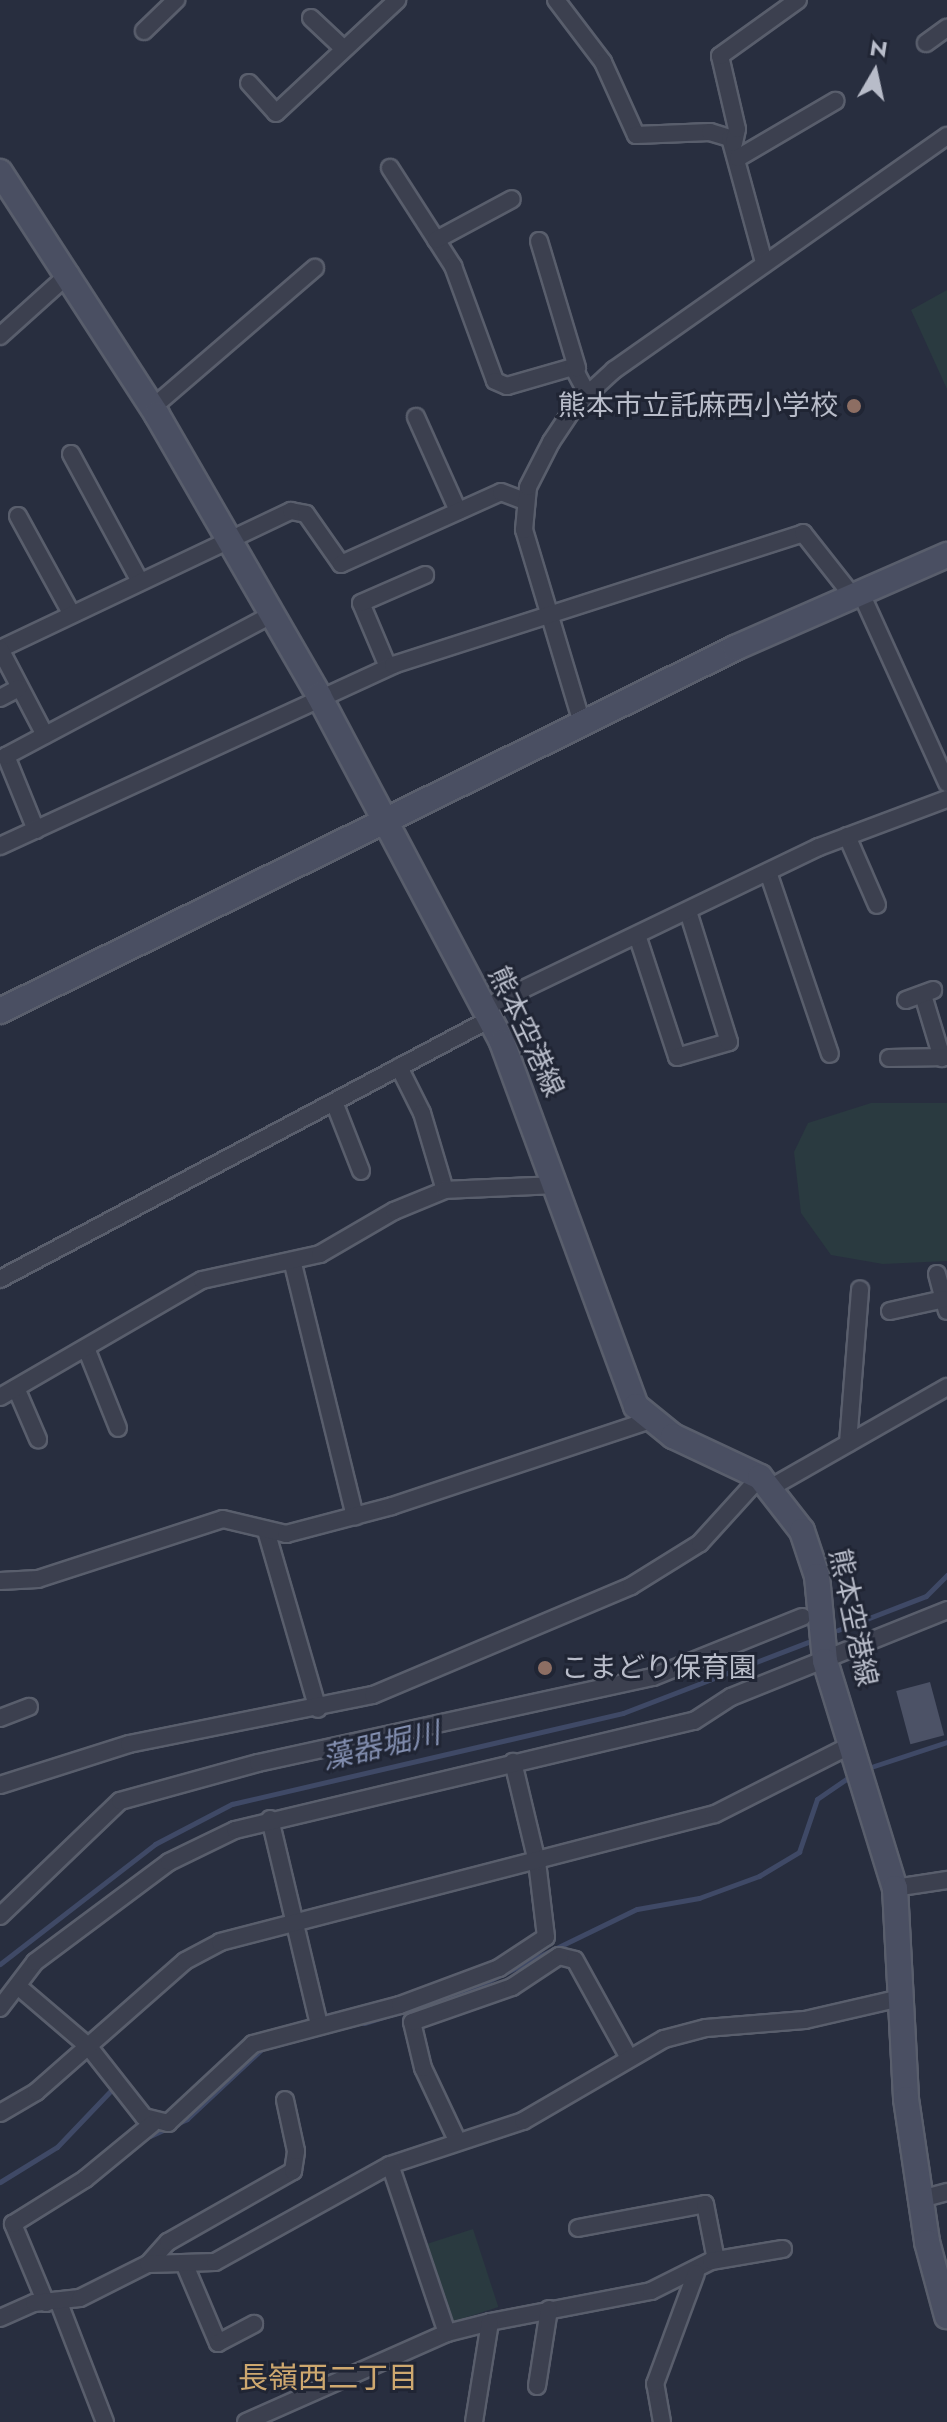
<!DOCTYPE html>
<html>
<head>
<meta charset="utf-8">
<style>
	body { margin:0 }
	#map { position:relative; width:947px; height:2422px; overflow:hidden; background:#282e3f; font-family:Jost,"Noto Sans JP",sans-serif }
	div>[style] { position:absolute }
	.green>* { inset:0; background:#2a3a40; transform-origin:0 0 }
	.stream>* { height:5px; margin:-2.5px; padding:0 2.5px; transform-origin:2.5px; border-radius:2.5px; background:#3f4966 }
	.building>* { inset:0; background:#4c5266; transform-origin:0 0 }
	.roads { filter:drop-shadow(2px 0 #595e6c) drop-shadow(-2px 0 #595e6c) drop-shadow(0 2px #595e6c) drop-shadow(0 -2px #595e6c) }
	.street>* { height:16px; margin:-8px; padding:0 8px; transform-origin:8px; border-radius:8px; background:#3c404f }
	.secondary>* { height:24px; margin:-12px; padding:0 12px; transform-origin:12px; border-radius:12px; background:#4a4f62 }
	.dots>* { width:22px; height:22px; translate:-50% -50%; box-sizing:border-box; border:4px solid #202534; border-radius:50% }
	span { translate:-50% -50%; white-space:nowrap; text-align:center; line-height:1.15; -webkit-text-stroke:6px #202534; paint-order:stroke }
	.poi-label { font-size:28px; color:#b8bcc9 }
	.right { translate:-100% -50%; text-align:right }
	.left { translate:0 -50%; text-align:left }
	.street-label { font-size:28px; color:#b8bcc9 }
	.water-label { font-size:30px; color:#828eaf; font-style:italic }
	.neighbourhood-label { font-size:30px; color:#cea86f }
	.north { position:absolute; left:835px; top:32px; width:80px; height:80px; -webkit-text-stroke:6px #202534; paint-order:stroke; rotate:9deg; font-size:22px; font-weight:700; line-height:32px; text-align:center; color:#b8bcc9 }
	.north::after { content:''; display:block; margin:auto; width:28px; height:36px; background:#b8bcc9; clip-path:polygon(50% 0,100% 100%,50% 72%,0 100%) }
</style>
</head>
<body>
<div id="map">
	<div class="green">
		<div style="clip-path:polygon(947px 290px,947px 389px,911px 310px)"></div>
		<div style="clip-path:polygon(871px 1103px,947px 1103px,947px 1261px,883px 1264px,831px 1255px,801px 1213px,794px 1152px,808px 1123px)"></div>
		<div style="left:473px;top:2229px;width:82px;height:51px;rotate:72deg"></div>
	</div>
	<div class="stream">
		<div style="left:838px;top:1630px;width:94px;rotate:-21.1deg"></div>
		<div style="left:926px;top:1596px;width:30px;rotate:-45deg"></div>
		<div style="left:865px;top:1769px;width:86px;rotate:-18.2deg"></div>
		<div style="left:0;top:1964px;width:196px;rotate:-37.7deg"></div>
		<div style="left:155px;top:1844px;width:87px;rotate:-27.5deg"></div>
		<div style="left:232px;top:1804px;width:401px;rotate:-13.1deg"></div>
		<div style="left:623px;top:1713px;width:198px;rotate:-21deg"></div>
		<div style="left:364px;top:2023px;width:113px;rotate:-17.5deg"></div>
		<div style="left:472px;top:1989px;width:183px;rotate:-25.9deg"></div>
		<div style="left:637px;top:1909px;width:63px;rotate:-10.1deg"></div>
		<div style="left:699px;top:1898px;width:64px;rotate:-20.1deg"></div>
		<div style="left:759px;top:1876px;width:47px;rotate:-31deg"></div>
		<div style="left:799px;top:1852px;width:56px;rotate:-71.2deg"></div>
		<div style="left:817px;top:1799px;width:42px;rotate:-34.4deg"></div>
		<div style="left:150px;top:2136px;width:41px;rotate:-24.7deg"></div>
		<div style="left:187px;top:2119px;width:104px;rotate:-43.1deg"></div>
		<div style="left:0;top:2182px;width:67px;rotate:-31.6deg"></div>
		<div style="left:57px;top:2147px;width:84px;rotate:-46.4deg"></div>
	</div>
	<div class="building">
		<div style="left:930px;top:1682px;width:55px;height:35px;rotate:75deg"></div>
	</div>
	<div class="roads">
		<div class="street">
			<div style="left:556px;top:0;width:78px;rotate:52.8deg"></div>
			<div style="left:603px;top:62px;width:80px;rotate:65.7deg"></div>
			<div style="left:636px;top:135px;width:74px;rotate:-2.3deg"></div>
			<div style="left:710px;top:132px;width:21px;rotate:17deg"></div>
			<div style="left:730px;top:138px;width:129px;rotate:74.7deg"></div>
			<div style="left:311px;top:18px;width:45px;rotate:43.2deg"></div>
			<div style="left:144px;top:31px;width:45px;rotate:-44.1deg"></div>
			<div style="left:926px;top:43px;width:26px;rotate:-36deg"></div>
			<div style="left:249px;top:83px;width:40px;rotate:48deg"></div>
			<div style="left:276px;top:113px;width:166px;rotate:-43deg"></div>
			<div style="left:734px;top:143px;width:14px;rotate:-78deg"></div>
			<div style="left:737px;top:129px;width:75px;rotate:-103.1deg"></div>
			<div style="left:720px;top:56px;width:96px;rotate:-35.7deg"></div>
			<div style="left:738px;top:158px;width:113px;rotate:-30.4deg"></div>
			<div style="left:390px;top:168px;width:117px;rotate:57.3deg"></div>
			<div style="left:453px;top:266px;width:122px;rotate:69.9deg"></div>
			<div style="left:495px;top:381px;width:13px;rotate:23deg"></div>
			<div style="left:507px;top:386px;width:69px;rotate:-16.1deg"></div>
			<div style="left:573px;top:367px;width:30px;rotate:62deg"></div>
			<div style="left:436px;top:240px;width:86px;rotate:-28.3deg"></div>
			<div style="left:539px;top:241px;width:133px;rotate:73.3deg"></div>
			<div style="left:0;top:336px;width:94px;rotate:-42deg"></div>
			<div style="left:152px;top:408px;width:215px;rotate:-40.7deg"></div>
			<div style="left:416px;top:417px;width:103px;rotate:65.9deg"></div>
			<div style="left:71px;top:454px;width:143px;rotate:61.6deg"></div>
			<div style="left:18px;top:516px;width:111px;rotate:61.3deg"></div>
			<div style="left:860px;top:591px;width:211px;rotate:65.6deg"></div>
			<div style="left:0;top:649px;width:322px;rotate:-25.4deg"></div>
			<div style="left:291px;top:511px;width:15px;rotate:11deg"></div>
			<div style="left:306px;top:514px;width:61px;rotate:55deg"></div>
			<div style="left:341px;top:564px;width:175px;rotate:-24.2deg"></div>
			<div style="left:501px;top:492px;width:26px;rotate:21deg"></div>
			<div style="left:0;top:649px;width:97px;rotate:62.4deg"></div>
			<div style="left:388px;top:667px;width:69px;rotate:-112.9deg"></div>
			<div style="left:361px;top:603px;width:70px;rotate:-23.6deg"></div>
			<div style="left:0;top:698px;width:21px;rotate:-28deg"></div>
			<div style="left:582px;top:723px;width:202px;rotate:-106.7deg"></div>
			<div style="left:524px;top:530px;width:43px;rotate:-84.7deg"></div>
			<div style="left:528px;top:487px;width:51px;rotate:-62.9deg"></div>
			<div style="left:551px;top:442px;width:43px;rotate:-56.3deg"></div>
			<div style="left:575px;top:406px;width:53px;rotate:-42.7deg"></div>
			<div style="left:614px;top:370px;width:407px;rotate:-35.1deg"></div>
			<div style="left:36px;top:830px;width:80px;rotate:-112.1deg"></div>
			<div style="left:6px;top:756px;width:300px;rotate:-28deg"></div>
			<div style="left:847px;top:836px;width:75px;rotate:66.5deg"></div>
			<div style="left:0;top:846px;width:433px;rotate:-24.7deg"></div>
			<div style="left:393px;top:665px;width:431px;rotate:-17.8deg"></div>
			<div style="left:803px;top:533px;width:78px;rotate:51.8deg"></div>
			<div style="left:768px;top:872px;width:192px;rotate:71.2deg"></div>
			<div style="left:637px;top:935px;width:128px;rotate:71.8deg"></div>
			<div style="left:677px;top:1057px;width:54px;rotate:-16.1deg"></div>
			<div style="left:729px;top:1042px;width:137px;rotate:-107.4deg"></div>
			<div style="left:923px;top:995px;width:66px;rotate:73.2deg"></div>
			<div style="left:906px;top:1000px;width:29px;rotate:-20deg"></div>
			<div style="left:484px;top:1008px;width:372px;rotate:-25.7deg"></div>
			<div style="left:819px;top:847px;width:137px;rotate:-20.6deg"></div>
			<div style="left:889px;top:1058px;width:58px;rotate:-1deg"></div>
			<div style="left:399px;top:1067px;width:51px;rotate:63.4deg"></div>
			<div style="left:422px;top:1113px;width:80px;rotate:73.4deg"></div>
			<div style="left:334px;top:1102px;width:74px;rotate:68.6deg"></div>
			<div style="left:293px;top:1264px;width:260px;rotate:76.2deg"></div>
			<div style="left:937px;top:1274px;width:38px;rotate:75deg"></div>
			<div style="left:0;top:1279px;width:555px;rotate:-27.95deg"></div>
			<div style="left:890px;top:1311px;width:55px;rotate:-12.5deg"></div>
			<div style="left:86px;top:1348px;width:86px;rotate:68.2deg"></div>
			<div style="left:16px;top:1388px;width:56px;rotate:66.7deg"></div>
			<div style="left:0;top:1397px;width:233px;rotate:-30.1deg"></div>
			<div style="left:202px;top:1280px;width:121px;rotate:-12.4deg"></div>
			<div style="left:320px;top:1254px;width:86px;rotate:-30.2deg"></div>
			<div style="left:394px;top:1211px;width:55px;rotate:-22.4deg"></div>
			<div style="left:445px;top:1190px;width:110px;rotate:-2.6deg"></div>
			<div style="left:848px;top:1443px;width:154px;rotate:-85.5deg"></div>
			<div style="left:770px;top:1488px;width:204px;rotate:-29.7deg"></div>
			<div style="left:267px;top:1534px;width:182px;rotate:73.8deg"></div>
			<div style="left:0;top:1581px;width:38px;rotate:-3deg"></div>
			<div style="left:38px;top:1579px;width:194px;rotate:-18deg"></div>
			<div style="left:223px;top:1519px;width:65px;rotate:13.4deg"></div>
			<div style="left:286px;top:1534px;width:110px;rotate:-14.8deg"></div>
			<div style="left:392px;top:1506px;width:272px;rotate:-18.4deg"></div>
			<div style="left:0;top:1718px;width:31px;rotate:-21deg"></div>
			<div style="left:0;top:1785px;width:135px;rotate:-17.6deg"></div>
			<div style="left:129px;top:1744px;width:249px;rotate:-11.4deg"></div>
			<div style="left:373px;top:1695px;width:280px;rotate:-22.9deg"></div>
			<div style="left:631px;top:1586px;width:81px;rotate:-31.9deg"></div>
			<div style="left:700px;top:1543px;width:89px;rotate:-47.7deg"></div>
			<div style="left:270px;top:1819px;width:212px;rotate:76.6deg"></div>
			<div style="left:895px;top:1888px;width:53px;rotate:-8.7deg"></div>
			<div style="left:0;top:1916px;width:166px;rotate:-43.8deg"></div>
			<div style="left:120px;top:1801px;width:143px;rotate:-15.4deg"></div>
			<div style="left:258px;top:1763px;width:404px;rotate:-12.3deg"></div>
			<div style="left:653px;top:1677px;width:161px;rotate:-21.9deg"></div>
			<div style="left:20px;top:1988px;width:91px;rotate:40.5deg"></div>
			<div style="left:89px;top:2047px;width:89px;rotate:51.8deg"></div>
			<div style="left:144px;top:2117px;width:25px;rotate:14deg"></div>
			<div style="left:168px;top:2123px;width:116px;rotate:-42.9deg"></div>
			<div style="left:253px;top:2044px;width:152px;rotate:-14.9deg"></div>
			<div style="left:400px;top:2005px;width:106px;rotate:-20.5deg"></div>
			<div style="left:499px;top:1968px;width:56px;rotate:-33.4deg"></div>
			<div style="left:546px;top:1937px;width:76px;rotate:-96.8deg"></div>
			<div style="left:537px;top:1862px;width:103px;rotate:-103.5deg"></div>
			<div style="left:0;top:2008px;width:58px;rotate:-52.7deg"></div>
			<div style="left:35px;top:1962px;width:167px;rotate:-36.7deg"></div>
			<div style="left:169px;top:1862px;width:73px;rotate:-25.9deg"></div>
			<div style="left:235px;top:1830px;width:472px;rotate:-13.4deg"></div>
			<div style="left:694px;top:1721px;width:44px;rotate:-33deg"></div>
			<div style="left:731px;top:1697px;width:233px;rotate:-21.9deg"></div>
			<div style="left:0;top:2113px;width:42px;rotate:-30.3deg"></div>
			<div style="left:36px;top:2092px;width:198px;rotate:-41.3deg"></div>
			<div style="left:185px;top:1961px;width:40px;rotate:-28deg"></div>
			<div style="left:220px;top:1942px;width:511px;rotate:-14.5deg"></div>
			<div style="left:715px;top:1814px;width:155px;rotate:-26.9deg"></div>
			<div style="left:456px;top:2138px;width:77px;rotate:-115.2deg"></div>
			<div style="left:423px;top:2068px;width:47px;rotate:-103.4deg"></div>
			<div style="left:412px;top:2022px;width:106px;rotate:-19.3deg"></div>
			<div style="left:512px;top:1987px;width:56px;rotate:-33.4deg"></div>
			<div style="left:559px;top:1956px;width:16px;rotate:14deg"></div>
			<div style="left:575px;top:1960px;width:112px;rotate:61.1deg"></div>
			<div style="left:921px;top:2199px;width:27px;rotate:-15deg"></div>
			<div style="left:578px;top:2228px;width:129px;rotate:-10.7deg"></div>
			<div style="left:705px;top:2204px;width:57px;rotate:78.9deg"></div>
			<div style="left:184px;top:2263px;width:87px;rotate:67deg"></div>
			<div style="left:218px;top:2343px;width:41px;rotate:-27.8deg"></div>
			<div style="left:148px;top:2264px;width:30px;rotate:-48deg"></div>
			<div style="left:168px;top:2242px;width:144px;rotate:-29.6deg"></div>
			<div style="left:293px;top:2171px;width:20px;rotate:-81deg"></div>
			<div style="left:296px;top:2151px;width:52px;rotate:-102.2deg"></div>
			<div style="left:46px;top:2303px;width:86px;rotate:-112.7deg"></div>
			<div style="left:13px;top:2224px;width:85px;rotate:-32deg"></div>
			<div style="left:85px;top:2179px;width:87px;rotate:-39.4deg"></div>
			<div style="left:59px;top:2303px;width:128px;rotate:68.9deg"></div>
			<div style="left:0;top:2318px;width:37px;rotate:-24deg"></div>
			<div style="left:34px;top:2303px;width:46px;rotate:-6.2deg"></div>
			<div style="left:80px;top:2298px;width:76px;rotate:-26.6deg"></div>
			<div style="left:148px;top:2264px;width:67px;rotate:-1.7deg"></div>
			<div style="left:215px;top:2262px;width:200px;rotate:-29deg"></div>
			<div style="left:390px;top:2165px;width:140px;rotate:-18.3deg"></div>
			<div style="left:523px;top:2121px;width:163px;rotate:-30.2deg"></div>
			<div style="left:664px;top:2039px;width:43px;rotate:-14.7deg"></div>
			<div style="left:706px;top:2028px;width:99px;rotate:-4.6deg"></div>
			<div style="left:805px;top:2020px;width:98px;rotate:-13deg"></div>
			<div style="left:490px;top:2322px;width:164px;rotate:-10.9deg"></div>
			<div style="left:651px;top:2291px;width:67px;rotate:-26.6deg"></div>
			<div style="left:711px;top:2261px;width:73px;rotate:-9.5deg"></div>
			<div style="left:447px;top:2333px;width:44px;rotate:-14.3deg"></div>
			<div style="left:490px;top:2322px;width:101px;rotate:99.1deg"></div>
			<div style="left:537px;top:2386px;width:78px;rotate:-81.1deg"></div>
			<div style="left:246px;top:2422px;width:220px;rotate:-23.9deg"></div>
			<div style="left:447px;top:2333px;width:177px;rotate:-108.7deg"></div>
			<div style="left:662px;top:2422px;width:39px;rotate:-100deg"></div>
			<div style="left:655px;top:2384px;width:118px;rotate:-69.7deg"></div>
		</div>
		<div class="secondary">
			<div style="left:0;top:172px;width:289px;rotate:57.1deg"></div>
			<div style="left:157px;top:415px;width:324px;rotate:60deg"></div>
			<div style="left:319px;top:696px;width:391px;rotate:62.1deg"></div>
			<div style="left:502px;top:1042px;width:388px;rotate:69.8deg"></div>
			<div style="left:636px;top:1406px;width:48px;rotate:39deg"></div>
			<div style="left:673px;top:1436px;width:96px;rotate:25.2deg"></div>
			<div style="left:760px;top:1477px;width:68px;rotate:52.1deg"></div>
			<div style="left:802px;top:1531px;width:47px;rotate:71.6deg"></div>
			<div style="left:817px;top:1576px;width:85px;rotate:84.6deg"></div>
			<div style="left:825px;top:1661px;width:238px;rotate:72.9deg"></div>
			<div style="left:895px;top:1888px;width:211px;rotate:87deg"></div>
			<div style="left:906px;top:2099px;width:145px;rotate:81.6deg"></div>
			<div style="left:927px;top:2242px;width:77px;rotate:74.9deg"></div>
			<div style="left:0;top:1011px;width:820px;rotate:-26.28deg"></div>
			<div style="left:735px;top:648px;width:232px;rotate:-23.7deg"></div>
		</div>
	</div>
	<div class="dots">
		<div style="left:854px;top:406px;background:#8d6e63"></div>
		<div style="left:545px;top:1668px;background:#8d6e63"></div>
	</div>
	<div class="poi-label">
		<span class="right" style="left:838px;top:406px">熊本市立託麻西小学校</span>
		<span class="left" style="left:561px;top:1668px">こまどり保育園</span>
	</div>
	<div class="street-label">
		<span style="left:526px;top:1032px;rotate:65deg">熊本空港線</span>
		<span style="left:853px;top:1618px;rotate:78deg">熊本空港線</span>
	</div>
	<div class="water-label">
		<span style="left:381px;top:1746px;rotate:-13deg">藻器堀川</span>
	</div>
	<div class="neighbourhood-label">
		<span style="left:328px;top:2378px">長嶺西二丁目</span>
	</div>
	<div class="north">N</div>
</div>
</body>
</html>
